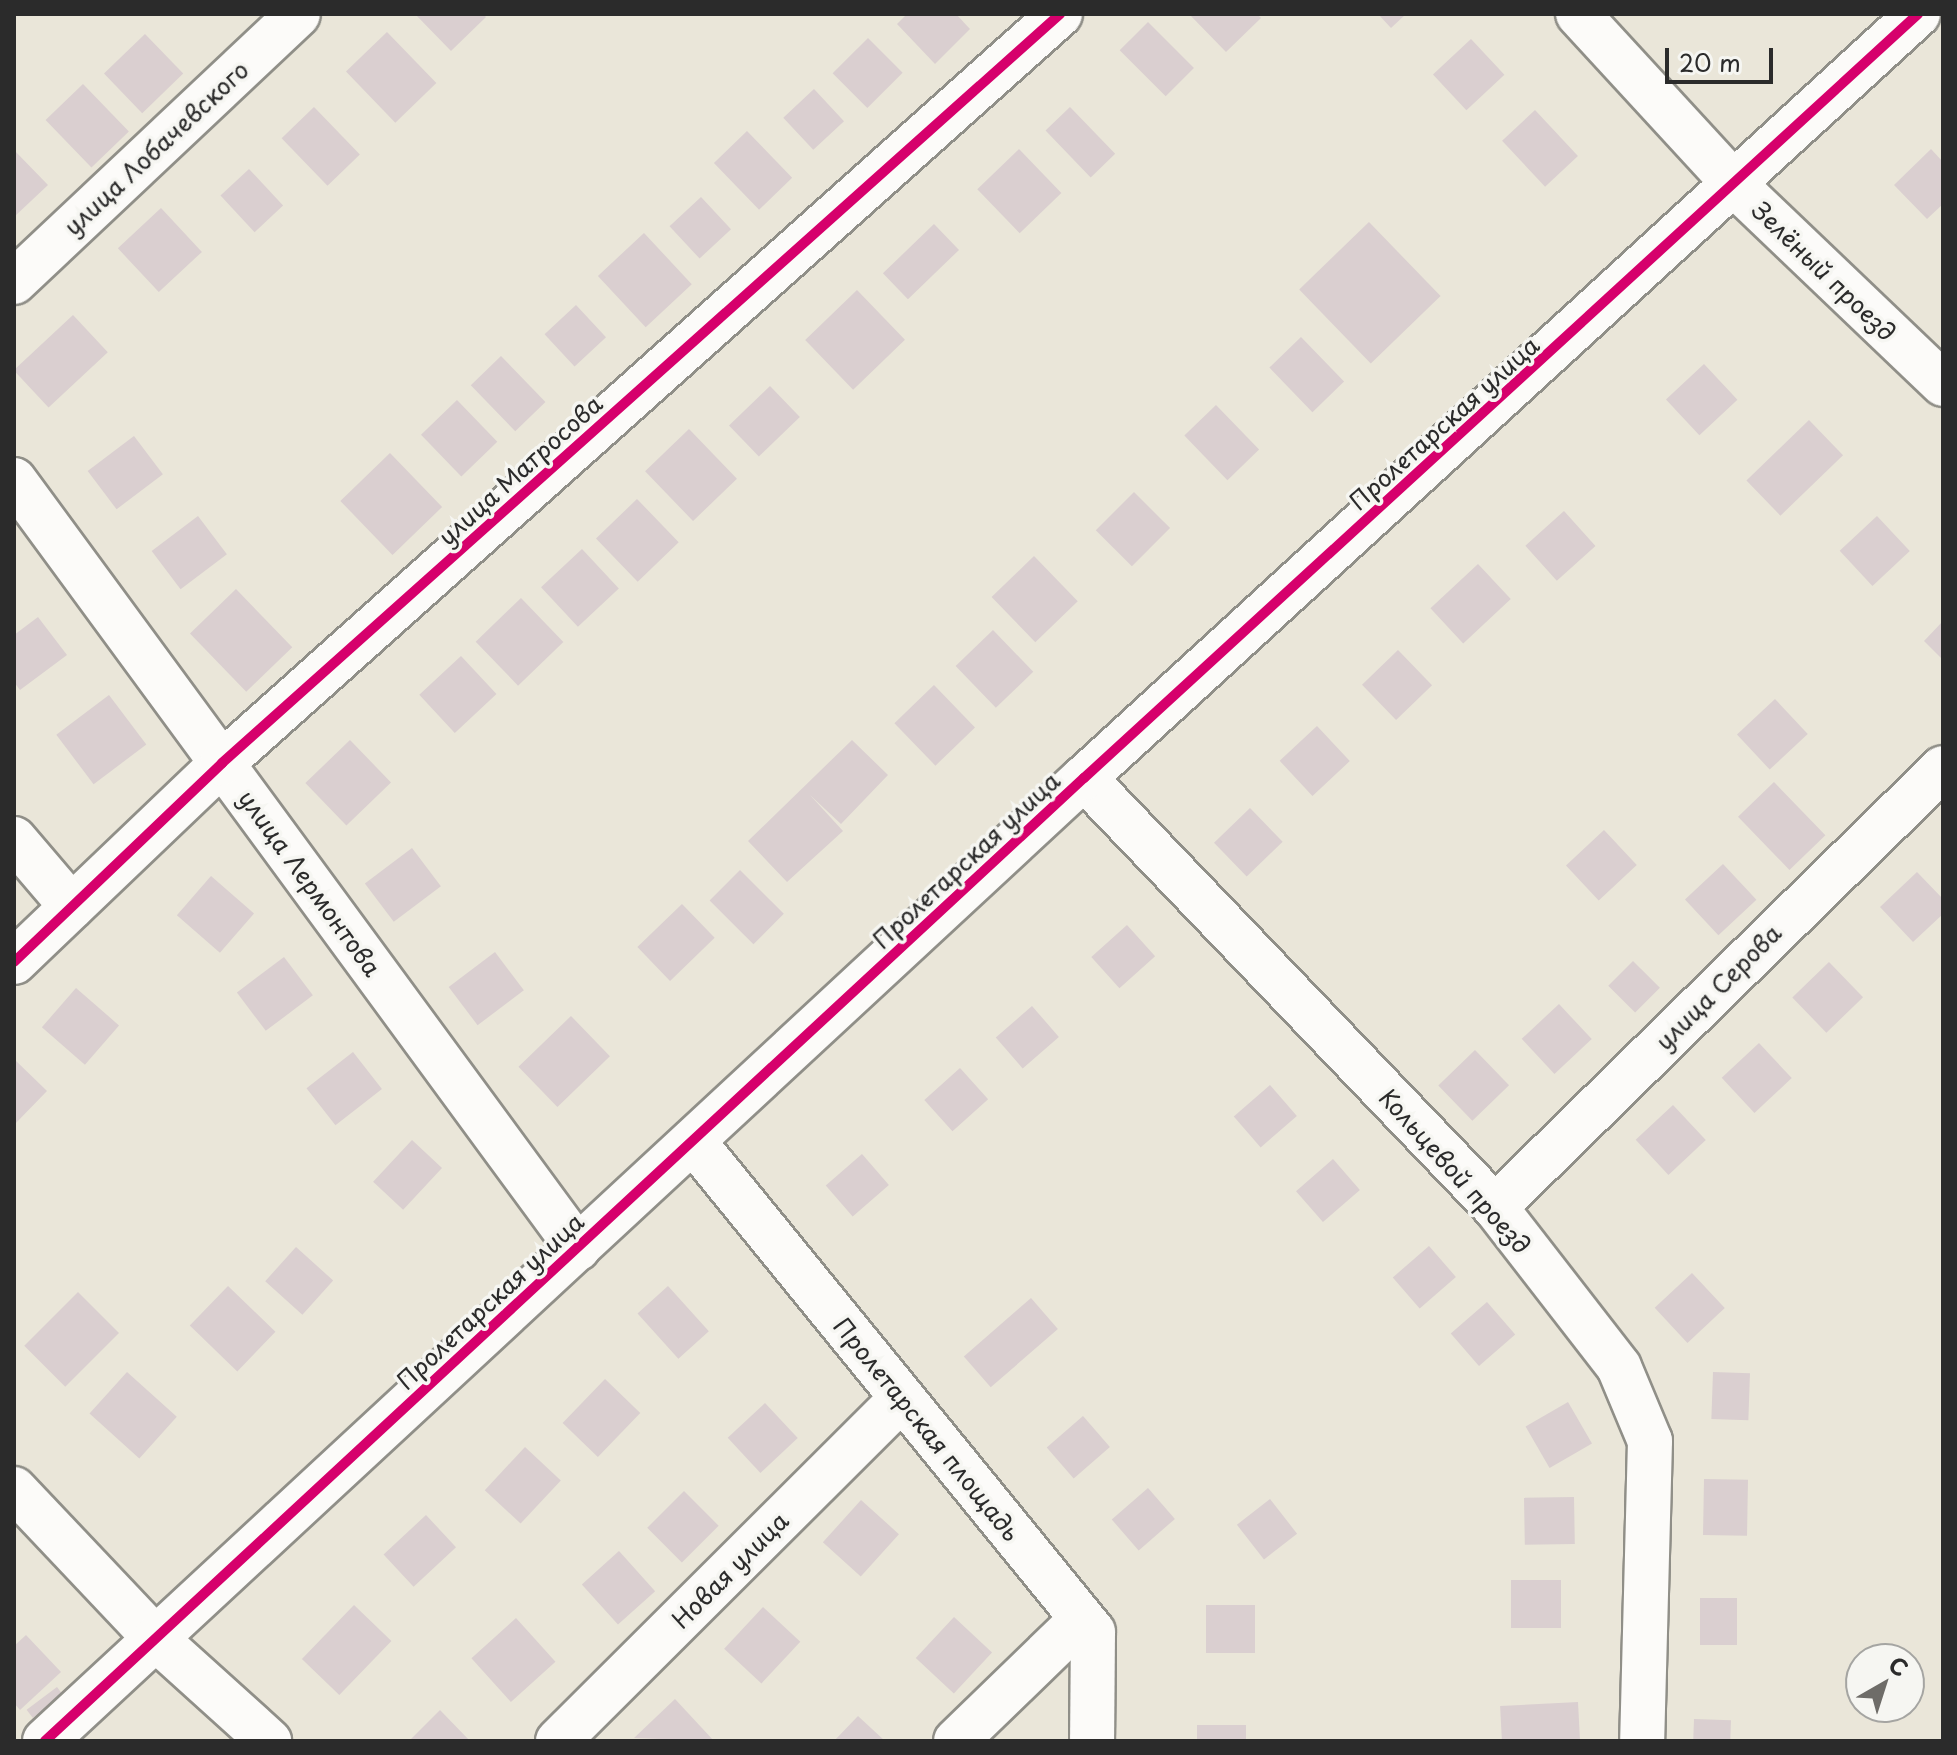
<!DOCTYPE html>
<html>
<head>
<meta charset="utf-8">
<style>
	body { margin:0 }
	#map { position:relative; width:1957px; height:1755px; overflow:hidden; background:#eae6d9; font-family:"Playpen Sans",sans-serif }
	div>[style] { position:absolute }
	.building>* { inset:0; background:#dacfd0; transform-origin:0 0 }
	.roads { filter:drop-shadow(2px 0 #908f88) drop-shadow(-2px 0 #908f88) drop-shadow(0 2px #908f88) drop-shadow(0 -2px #908f88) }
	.minor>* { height:44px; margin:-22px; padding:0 22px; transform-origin:22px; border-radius:22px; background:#fcfbf9 }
	.cycleway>* { height:10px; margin:-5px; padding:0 5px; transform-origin:5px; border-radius:5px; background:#d6006c }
	span { translate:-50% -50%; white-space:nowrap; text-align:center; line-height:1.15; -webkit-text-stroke:7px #f6f6f2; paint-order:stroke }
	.street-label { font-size:24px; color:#2b2b2b }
	.frame { position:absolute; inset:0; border:16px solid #2b2b2b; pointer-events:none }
	.north { position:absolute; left:1845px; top:1643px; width:80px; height:80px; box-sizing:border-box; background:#f6f6f2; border:2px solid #a5a5a2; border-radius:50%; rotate:39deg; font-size:22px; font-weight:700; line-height:32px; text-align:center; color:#2b2b2b }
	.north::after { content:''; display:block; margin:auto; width:28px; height:36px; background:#6e6c68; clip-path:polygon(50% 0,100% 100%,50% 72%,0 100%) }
	.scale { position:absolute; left:1665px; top:48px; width:108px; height:36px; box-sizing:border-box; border:4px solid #2b2b2b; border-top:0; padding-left:10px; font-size:24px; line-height:28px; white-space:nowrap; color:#2b2b2b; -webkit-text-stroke:6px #f6f6f2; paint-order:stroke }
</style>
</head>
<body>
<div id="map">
	<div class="building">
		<div style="clip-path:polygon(415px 14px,483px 14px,486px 17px,451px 51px)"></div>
		<div style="clip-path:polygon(907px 14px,956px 14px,970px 29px,935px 64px,897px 24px)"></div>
		<div style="clip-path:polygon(1189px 14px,1257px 14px,1261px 18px,1226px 52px)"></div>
		<div style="clip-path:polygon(1378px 14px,1406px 14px,1391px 28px)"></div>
		<div style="left:1148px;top:22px;width:65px;height:40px;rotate:45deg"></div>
		<div style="left:387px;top:32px;width:71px;height:57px;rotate:46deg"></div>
		<div style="left:145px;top:34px;width:55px;height:57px;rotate:46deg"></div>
		<div style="left:868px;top:38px;width:49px;height:50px;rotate:45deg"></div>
		<div style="left:1471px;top:39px;width:49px;height:52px;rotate:47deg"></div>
		<div style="left:83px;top:84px;width:66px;height:52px;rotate:46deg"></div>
		<div style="left:814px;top:89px;width:44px;height:42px;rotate:47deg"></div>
		<div style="left:314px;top:107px;width:66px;height:45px;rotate:46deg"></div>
		<div style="left:1070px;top:107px;width:65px;height:34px;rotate:46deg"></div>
		<div style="left:1535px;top:110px;width:63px;height:45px;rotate:47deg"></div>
		<div style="left:747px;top:131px;width:65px;height:46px;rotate:46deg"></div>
		<div style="left:1019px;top:149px;width:61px;height:58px;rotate:46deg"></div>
		<div style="clip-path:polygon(1931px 149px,1943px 162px,1943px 204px,1927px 219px,1894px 185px)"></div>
		<div style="clip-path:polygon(14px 150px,48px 185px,14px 217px)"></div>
		<div style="left:249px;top:169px;width:50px;height:39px;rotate:47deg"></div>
		<div style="left:701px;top:197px;width:44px;height:43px;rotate:47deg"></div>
		<div style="left:161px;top:208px;width:60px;height:59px;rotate:47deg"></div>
		<div style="left:1369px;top:222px;width:103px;height:97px;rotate:46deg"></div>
		<div style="left:934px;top:224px;width:36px;height:71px;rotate:46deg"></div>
		<div style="left:644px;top:233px;width:70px;height:63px;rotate:47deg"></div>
		<div style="left:857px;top:290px;width:69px;height:72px;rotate:46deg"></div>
		<div style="left:576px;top:305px;width:44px;height:43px;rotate:47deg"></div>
		<div style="left:73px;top:315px;width:51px;height:81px;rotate:47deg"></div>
		<div style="left:1301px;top:337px;width:62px;height:44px;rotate:46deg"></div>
		<div style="left:501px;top:356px;width:64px;height:42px;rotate:46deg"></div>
		<div style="left:1704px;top:364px;width:49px;height:52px;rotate:47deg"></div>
		<div style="left:770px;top:386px;width:43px;height:57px;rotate:46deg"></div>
		<div style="left:457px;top:400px;width:58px;height:50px;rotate:46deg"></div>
		<div style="left:1216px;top:405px;width:62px;height:44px;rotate:46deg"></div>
		<div style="left:1809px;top:420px;width:49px;height:87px;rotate:46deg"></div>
		<div style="left:689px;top:429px;width:69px;height:61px;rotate:46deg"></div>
		<div style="left:134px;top:436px;width:48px;height:58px;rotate:53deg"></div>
		<div style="left:390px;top:453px;width:75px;height:69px;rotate:46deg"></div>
		<div style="left:1134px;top:492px;width:51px;height:54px;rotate:45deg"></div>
		<div style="left:637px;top:499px;width:60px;height:57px;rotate:46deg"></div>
		<div style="left:1564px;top:511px;width:47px;height:52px;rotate:48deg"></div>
		<div style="left:198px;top:516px;width:48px;height:58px;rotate:53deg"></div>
		<div style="left:1877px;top:516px;width:48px;height:51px;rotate:47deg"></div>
		<div style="left:582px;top:549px;width:54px;height:56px;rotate:47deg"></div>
		<div style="left:1034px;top:556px;width:63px;height:59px;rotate:46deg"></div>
		<div style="left:1478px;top:564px;width:48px;height:65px;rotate:47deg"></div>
		<div style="left:236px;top:589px;width:81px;height:64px;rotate:46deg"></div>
		<div style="left:521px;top:598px;width:61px;height:63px;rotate:46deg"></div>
		<div style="clip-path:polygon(38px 617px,67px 655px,20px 690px,14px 682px,14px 635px)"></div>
		<div style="clip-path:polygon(1943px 621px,1943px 660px,1924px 641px)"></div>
		<div style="left:993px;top:630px;width:58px;height:52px;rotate:46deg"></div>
		<div style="left:1398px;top:650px;width:49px;height:50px;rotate:46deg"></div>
		<div style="left:461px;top:656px;width:52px;height:57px;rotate:47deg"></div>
		<div style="left:934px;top:685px;width:59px;height:55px;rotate:46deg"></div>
		<div style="left:109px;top:695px;width:62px;height:66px;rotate:53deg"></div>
		<div style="left:1775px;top:699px;width:48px;height:52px;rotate:47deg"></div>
		<div style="left:1317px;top:726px;width:48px;height:51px;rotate:47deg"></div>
		<div style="left:350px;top:740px;width:59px;height:62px;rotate:46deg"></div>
		<div style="clip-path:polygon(852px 740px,888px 775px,841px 824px,810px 795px,843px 831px,787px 882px,748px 841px)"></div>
		<div style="left:1774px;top:782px;width:74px;height:50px;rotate:46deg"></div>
		<div style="left:1250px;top:808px;width:47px;height:50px;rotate:46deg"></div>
		<div style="left:1604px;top:830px;width:48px;height:52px;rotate:47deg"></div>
		<div style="left:412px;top:848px;width:48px;height:59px;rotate:53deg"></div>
		<div style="left:1723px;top:864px;width:49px;height:52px;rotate:47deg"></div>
		<div style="left:740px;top:870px;width:62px;height:43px;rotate:45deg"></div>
		<div style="clip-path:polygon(1917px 872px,1943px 899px,1943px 914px,1913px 942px,1880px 907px)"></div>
		<div style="left:211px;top:876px;width:57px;height:52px;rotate:41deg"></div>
		<div style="left:682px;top:904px;width:47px;height:62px;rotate:46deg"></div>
		<div style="left:1127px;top:925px;width:42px;height:48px;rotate:48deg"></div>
		<div style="left:495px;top:952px;width:48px;height:58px;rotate:53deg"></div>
		<div style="left:284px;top:957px;width:48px;height:59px;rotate:53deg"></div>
		<div style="left:1633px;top:961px;width:38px;height:35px;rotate:45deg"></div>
		<div style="left:1829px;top:962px;width:49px;height:51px;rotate:46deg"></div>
		<div style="left:76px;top:988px;width:57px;height:52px;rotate:41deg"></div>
		<div style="left:1559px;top:1004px;width:48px;height:51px;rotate:47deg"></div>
		<div style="left:1032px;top:1006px;width:41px;height:48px;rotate:49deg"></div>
		<div style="left:571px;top:1016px;width:56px;height:73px;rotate:46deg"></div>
		<div style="left:1759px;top:1043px;width:48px;height:51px;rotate:47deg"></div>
		<div style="left:1475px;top:1050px;width:49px;height:51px;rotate:46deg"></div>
		<div style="left:353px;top:1052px;width:47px;height:59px;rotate:52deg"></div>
		<div style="clip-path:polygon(14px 1059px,47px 1091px,14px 1125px)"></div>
		<div style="left:960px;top:1068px;width:42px;height:48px;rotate:48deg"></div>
		<div style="left:1270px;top:1085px;width:41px;height:48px;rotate:49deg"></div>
		<div style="left:1673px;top:1105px;width:48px;height:51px;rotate:47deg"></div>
		<div style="left:412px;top:1140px;width:41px;height:57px;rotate:43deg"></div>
		<div style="left:862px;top:1154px;width:41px;height:48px;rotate:49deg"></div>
		<div style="left:1333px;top:1159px;width:41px;height:49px;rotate:49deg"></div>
		<div style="left:1429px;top:1246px;width:41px;height:48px;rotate:49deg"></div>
		<div style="left:296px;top:1247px;width:50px;height:46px;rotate:42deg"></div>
		<div style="left:1692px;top:1273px;width:48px;height:51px;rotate:47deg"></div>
		<div style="left:228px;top:1286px;width:66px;height:55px;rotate:44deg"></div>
		<div style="left:668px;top:1286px;width:61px;height:41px;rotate:48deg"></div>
		<div style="left:78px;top:1292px;width:58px;height:76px;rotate:45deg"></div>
		<div style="left:1031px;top:1298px;width:41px;height:89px;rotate:49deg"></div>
		<div style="left:1487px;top:1302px;width:43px;height:48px;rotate:49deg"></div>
		<div style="left:127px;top:1372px;width:67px;height:56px;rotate:42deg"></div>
		<div style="left:1713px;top:1372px;width:37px;height:47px;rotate:2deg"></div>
		<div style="left:605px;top:1379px;width:49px;height:61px;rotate:44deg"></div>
		<div style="left:1568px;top:1402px;width:48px;height:49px;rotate:60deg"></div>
		<div style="left:765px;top:1403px;width:48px;height:51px;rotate:47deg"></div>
		<div style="left:1083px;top:1416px;width:41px;height:48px;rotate:49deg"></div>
		<div style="left:525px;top:1447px;width:49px;height:59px;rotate:43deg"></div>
		<div style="left:1704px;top:1479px;width:44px;height:56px;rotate:1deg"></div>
		<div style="left:1148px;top:1488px;width:41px;height:48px;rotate:49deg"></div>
		<div style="left:684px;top:1491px;width:49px;height:52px;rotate:45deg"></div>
		<div style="left:1574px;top:1497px;width:47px;height:50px;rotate:89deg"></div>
		<div style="left:1270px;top:1499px;width:44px;height:42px;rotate:52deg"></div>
		<div style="left:861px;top:1500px;width:51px;height:57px;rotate:42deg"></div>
		<div style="left:426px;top:1515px;width:44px;height:58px;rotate:47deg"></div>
		<div style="left:619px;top:1551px;width:54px;height:50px;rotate:48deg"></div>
		<div style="left:1511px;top:1580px;width:50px;height:48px"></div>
		<div style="left:1700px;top:1598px;width:37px;height:47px"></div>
		<div style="left:354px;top:1605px;width:52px;height:75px;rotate:44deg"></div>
		<div style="left:1206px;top:1605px;width:49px;height:48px"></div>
		<div style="left:763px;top:1607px;width:51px;height:57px;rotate:43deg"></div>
		<div style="left:954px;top:1617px;width:52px;height:56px;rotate:43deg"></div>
		<div style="left:516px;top:1618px;width:59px;height:60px;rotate:48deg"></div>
		<div style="clip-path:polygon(26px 1635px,61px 1672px,20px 1710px,14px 1703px,14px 1646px)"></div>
		<div style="left:57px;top:1687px;width:10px;height:38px;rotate:53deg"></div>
		<div style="clip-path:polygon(675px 1699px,714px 1741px,634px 1738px)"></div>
		<div style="left:1578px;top:1702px;width:39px;height:78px;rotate:87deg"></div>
		<div style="clip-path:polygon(440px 1710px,470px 1741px,409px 1741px)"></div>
		<div style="clip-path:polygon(858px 1716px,885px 1741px,834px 1741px)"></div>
		<div style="left:1694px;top:1719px;width:37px;height:22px;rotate:2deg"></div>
		<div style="left:1197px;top:1725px;width:49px;height:16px"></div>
	</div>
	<div class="roads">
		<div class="minor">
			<div style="left:1578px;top:14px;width:232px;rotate:47.4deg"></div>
			<div style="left:1735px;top:185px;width:288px;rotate:43.7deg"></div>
			<div style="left:14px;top:282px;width:390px;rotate:-43.3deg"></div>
			<div style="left:14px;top:480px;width:953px;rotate:53.71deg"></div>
			<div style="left:1084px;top:778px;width:594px;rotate:46.23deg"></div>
			<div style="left:1495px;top:1207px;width:202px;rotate:52.2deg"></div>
			<div style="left:1619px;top:1367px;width:80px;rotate:67.3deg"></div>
			<div style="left:1650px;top:1441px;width:300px;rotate:91.5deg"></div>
			<div style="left:14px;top:839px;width:89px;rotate:49.5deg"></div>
			<div style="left:14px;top:962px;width:288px;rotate:-43.7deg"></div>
			<div style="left:222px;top:763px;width:1124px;rotate:-41.79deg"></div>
			<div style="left:693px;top:1141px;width:633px;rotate:50.83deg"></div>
			<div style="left:1093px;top:1632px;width:109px;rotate:90.5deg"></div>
			<div style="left:1495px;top:1207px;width:627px;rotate:-44.42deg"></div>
			<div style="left:14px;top:1489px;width:205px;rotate:46.6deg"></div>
			<div style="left:155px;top:1638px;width:154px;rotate:42.1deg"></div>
			<div style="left:45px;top:1741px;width:1417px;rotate:-42.83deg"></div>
			<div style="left:1084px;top:778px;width:1131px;rotate:-42.49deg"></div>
			<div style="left:558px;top:1741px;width:486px;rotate:-44.9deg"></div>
			<div style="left:956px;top:1741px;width:175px;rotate:-44.1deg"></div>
		</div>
	</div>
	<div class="cycleway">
		<div style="left:14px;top:962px;width:288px;rotate:-43.7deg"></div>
		<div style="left:222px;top:763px;width:1124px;rotate:-41.79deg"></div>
		<div style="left:45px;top:1741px;width:1417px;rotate:-42.83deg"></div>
		<div style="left:1084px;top:778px;width:1131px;rotate:-42.49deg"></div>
	</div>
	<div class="street-label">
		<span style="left:156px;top:148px;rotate:-43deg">улица Лобачевского</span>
		<span style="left:1824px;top:271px;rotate:44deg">Зелёный проезд</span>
		<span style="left:1444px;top:423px;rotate:-42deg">Пролетарская улица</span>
		<span style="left:520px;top:470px;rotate:-42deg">улица Матросова</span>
		<span style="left:966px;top:860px;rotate:-43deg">Пролетарская улица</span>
		<span style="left:310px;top:883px;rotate:54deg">улица Лермонтова</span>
		<span style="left:1718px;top:987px;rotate:-45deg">улица Серова</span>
		<span style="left:1455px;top:1171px;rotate:48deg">Кольцевой проезд</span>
		<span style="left:490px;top:1301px;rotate:-43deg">Пролетарская улица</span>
		<span style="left:927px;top:1429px;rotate:51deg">Пролетарская площадь</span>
		<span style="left:730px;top:1570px;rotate:-45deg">Новая улица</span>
	</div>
	<div class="frame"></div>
	<div class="north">С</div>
	<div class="scale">20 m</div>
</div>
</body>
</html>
